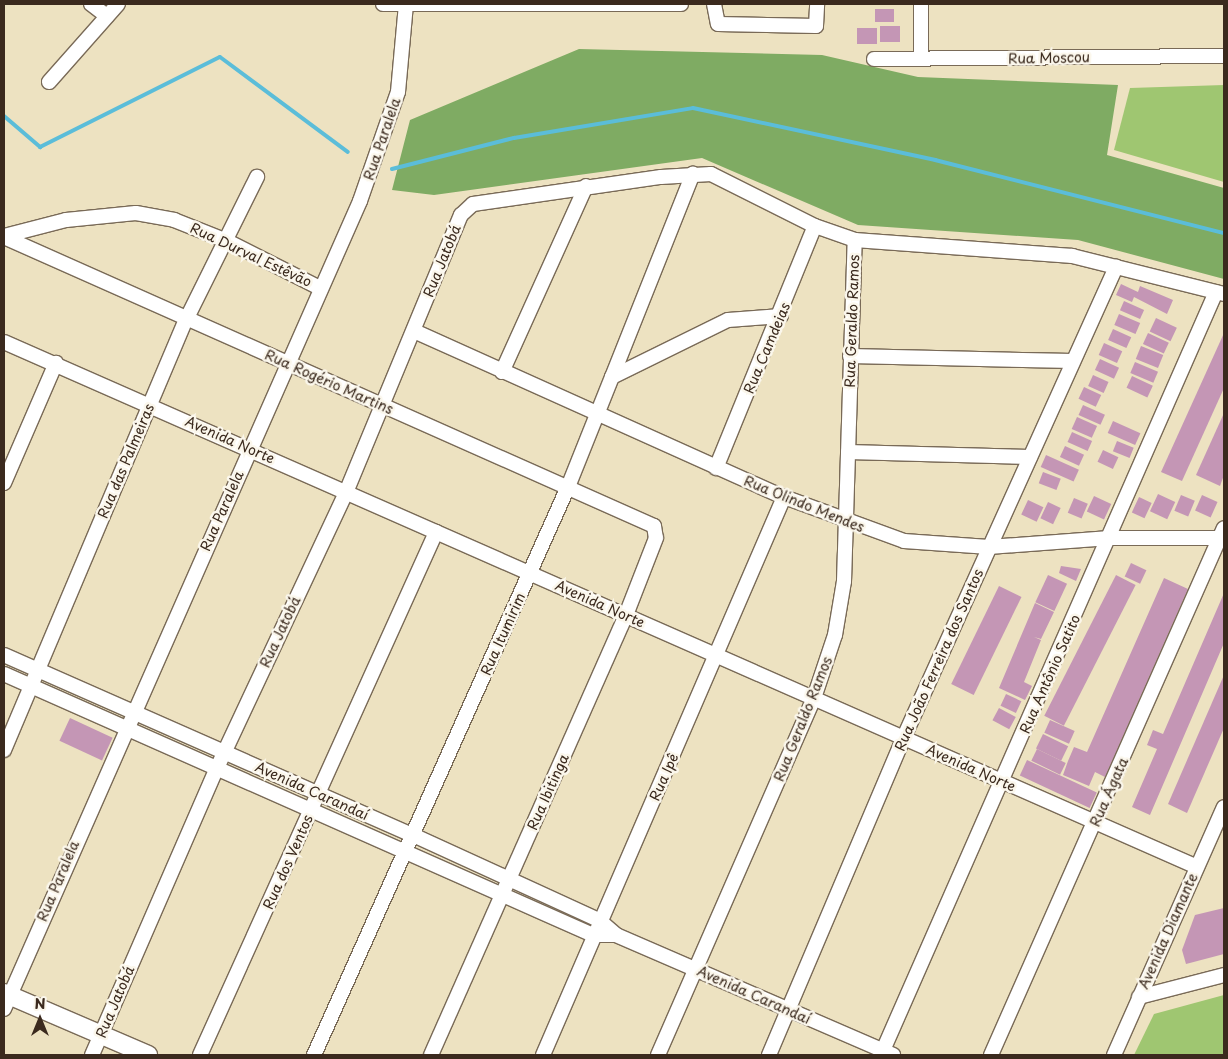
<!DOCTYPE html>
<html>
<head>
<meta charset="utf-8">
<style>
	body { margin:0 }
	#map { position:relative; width:1228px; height:1059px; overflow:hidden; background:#ede2c1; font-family:"Playpen Sans",sans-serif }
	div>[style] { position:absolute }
	.green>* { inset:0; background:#9fc671 }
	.forest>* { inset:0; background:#7fab63 }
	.stream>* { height:4px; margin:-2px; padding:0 2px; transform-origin:2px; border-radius:2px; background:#5bbdd9 }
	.building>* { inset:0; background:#c496b5; transform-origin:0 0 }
	.roads { filter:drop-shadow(1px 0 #796a57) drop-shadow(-1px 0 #796a57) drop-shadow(0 1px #796a57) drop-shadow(0 -1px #796a57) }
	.minor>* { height:14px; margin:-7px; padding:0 7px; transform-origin:7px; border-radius:7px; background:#fff }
	.tertiary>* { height:18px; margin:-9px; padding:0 9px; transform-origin:9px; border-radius:9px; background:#fff }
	span { translate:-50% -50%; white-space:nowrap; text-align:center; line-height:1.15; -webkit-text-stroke:5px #fbf7ec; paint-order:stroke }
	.street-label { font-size:14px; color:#3b2a1e }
	.frame { position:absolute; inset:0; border:5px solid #3b2a1e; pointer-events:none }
	.north { position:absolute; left:15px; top:994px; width:50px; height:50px; -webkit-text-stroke:4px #fbf7ec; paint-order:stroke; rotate:0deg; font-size:14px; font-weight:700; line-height:20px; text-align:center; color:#3b2a1e }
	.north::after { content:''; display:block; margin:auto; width:18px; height:22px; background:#3b2a1e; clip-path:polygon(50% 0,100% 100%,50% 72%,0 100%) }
</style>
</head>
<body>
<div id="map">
	<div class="green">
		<div style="clip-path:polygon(1224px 85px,1224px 182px,1114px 150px,1130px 88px)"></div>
		<div style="clip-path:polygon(1224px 995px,1224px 1055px,1134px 1055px,1154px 1014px)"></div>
	</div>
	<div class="forest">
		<div style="clip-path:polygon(579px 49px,822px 55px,918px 77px,1118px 85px,1107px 155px,1224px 188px,1224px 279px,1078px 240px,858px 225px,702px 158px,434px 195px,392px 190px,410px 120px)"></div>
	</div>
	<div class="stream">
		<div style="left:4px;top:116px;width:48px;rotate:40.7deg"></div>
		<div style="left:40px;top:147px;width:201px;rotate:-26.6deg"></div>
		<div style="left:220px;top:57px;width:159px;rotate:36.6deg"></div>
		<div style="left:392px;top:169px;width:126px;rotate:-14.3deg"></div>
		<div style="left:514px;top:138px;width:181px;rotate:-9.5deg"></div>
		<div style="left:693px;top:108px;width:248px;rotate:12.1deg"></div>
		<div style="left:935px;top:160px;width:298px;rotate:14.2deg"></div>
	</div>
	<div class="building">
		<div style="left:875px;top:9px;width:19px;height:13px"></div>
		<div style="left:880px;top:26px;width:20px;height:16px"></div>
		<div style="left:857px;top:28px;width:20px;height:16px"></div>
		<div style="clip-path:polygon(1121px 284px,1138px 292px,1140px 286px,1173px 300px,1167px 314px,1134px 297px,1132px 302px,1116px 295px)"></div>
		<div style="left:1124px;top:301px;width:22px;height:10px;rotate:24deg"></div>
		<div style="left:1119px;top:314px;width:23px;height:12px;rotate:23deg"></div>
		<div style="left:1156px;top:318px;width:23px;height:15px;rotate:25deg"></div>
		<div style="left:1113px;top:329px;width:20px;height:12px;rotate:24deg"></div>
		<div style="left:1148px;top:333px;width:23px;height:12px;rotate:25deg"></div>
		<div style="clip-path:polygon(1224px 333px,1224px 388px,1182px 481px,1161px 472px)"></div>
		<div style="left:1104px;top:343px;width:20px;height:13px;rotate:24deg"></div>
		<div style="left:1141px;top:346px;width:24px;height:14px;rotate:22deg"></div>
		<div style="left:1100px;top:359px;width:21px;height:12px;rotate:25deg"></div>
		<div style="left:1135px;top:362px;width:25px;height:12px;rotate:23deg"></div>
		<div style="left:1093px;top:375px;width:17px;height:12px;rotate:24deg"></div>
		<div style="left:1132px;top:376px;width:23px;height:13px;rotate:25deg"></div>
		<div style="left:1084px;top:387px;width:19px;height:13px;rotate:25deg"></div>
		<div style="left:1083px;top:405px;width:24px;height:11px;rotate:24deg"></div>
		<div style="clip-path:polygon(1224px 413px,1224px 475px,1220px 486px,1196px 475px)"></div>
		<div style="left:1077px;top:417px;width:22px;height:13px;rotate:24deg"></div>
		<div style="left:1113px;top:421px;width:30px;height:13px;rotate:24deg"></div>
		<div style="left:1072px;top:432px;width:22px;height:11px;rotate:24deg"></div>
		<div style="left:1117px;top:441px;width:18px;height:11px;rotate:22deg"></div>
		<div style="left:1065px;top:446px;width:21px;height:12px;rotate:25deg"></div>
		<div style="left:1103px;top:450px;width:17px;height:13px;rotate:25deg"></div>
		<div style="left:1046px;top:455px;width:36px;height:13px;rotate:24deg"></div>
		<div style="left:1043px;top:472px;width:19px;height:12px;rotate:21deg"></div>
		<div style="left:1158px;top:494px;width:19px;height:19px;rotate:25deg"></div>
		<div style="left:1181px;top:495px;width:15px;height:17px;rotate:23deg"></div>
		<div style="left:1202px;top:495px;width:17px;height:17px;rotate:24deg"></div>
		<div style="left:1094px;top:496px;width:19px;height:17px;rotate:25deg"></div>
		<div style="left:1139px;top:497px;width:14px;height:17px;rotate:25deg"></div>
		<div style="left:1074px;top:498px;width:15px;height:16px;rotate:23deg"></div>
		<div style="left:1028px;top:500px;width:17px;height:16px;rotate:25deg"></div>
		<div style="left:1048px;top:502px;width:14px;height:18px;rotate:25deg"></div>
		<div style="left:1131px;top:563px;width:17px;height:15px;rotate:25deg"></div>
		<div style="clip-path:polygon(1061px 566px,1081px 569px,1076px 581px,1059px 573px)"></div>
		<div style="left:1048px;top:575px;width:21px;height:30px;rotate:25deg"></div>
		<div style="left:1116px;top:575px;width:22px;height:158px;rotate:27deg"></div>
		<div style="clip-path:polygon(1164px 578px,1188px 589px,1105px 777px,1095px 772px,1089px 786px,1063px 775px,1068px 761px,1074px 747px,1087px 752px)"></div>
		<div style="left:999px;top:586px;width:25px;height:109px;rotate:26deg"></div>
		<div style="clip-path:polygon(1224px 593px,1224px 643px,1150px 815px,1132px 807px,1157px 749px,1147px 745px,1153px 730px,1163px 734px)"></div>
		<div style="clip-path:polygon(1035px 603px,1054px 612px,1041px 639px,1034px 637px,1041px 640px,1024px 682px,1032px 686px,1025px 700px,999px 688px)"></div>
		<div style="clip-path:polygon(1224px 675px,1224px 728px,1187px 813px,1168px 804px)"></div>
		<div style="left:1006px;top:694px;width:17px;height:13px;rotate:25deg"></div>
		<div style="left:999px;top:708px;width:19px;height:14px;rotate:28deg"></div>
		<div style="left:70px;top:718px;width:47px;height:25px;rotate:25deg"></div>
		<div style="left:1050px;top:720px;width:27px;height:14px;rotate:24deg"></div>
		<div style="left:1043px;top:734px;width:28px;height:16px;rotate:26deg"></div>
		<div style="left:1037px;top:749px;width:32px;height:13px;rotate:26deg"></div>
		<div style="left:1027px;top:760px;width:77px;height:17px;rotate:25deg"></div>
		<div style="clip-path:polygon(1224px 908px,1224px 954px,1186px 964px,1182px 950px,1195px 915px)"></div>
	</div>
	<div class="roads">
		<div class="minor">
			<div style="left:91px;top:4px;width:20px;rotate:37deg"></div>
			<div style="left:383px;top:4px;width:298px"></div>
			<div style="left:714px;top:4px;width:20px;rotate:79deg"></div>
			<div style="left:718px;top:24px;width:98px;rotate:1.2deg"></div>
			<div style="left:816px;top:26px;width:22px;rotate:-87deg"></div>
			<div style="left:921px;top:4px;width:55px;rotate:90deg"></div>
			<div style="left:874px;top:59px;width:350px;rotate:-0.5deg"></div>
			<div style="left:49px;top:82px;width:104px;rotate:-48.5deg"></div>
			<div style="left:4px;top:236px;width:64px;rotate:-14.5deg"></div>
			<div style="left:66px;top:220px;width:70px;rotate:-5.7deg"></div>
			<div style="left:136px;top:213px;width:39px;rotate:10deg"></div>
			<div style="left:174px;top:220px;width:57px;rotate:21.6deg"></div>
			<div style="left:227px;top:241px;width:104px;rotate:26.8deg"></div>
			<div style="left:4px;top:237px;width:711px;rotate:23.97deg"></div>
			<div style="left:654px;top:526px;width:12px;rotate:81deg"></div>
			<div style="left:656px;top:538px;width:83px;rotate:111.3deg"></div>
			<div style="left:626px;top:615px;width:481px;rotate:113.9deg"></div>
			<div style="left:414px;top:331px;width:406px;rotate:24.2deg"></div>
			<div style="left:784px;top:497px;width:128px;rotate:20.1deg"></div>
			<div style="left:904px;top:541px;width:85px;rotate:4deg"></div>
			<div style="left:989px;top:547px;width:121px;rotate:-4.3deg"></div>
			<div style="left:1110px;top:538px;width:114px"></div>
			<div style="left:4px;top:342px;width:1303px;rotate:23.75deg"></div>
			<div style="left:850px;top:356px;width:223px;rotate:1.3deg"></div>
			<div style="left:502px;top:372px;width:204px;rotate:-65.7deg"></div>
			<div style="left:612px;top:377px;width:219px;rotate:-68.3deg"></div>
			<div style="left:848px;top:452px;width:182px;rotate:1.6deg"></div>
			<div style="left:716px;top:468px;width:261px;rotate:-67.8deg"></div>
			<div style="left:4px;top:483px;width:131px;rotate:-66.6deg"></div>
			<div style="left:4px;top:655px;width:447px;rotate:23.8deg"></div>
			<div style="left:413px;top:835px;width:205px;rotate:24.6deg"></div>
			<div style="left:599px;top:920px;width:23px;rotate:41deg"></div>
			<div style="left:616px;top:935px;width:302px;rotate:23.4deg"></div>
			<div style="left:4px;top:674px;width:644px;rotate:23.9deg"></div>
			<div style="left:593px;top:935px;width:23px"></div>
			<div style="left:4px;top:750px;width:467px;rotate:-67.1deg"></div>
			<div style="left:186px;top:320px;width:160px;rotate:-63.6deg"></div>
			<div style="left:1139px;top:997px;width:88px;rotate:-14.5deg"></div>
			<div style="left:4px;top:1009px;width:883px;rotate:-66.22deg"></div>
			<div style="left:360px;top:201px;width:115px;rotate:-70.8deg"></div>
			<div style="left:398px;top:92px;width:88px;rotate:-84.8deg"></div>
			<div style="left:92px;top:1055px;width:313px;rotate:-66.5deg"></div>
			<div style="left:217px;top:768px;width:307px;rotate:-64.9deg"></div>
			<div style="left:347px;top:490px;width:298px;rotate:-67.5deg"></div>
			<div style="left:461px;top:215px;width:16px;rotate:-43deg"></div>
			<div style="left:473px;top:204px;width:190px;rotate:-8.2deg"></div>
			<div style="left:661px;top:177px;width:50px;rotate:-3.4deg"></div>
			<div style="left:711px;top:174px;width:116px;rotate:26.6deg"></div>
			<div style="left:815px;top:226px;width:42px;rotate:19.3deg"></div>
			<div style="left:855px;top:240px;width:218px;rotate:4.2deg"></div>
			<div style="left:1072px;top:256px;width:157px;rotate:14deg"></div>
			<div style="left:200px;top:1055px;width:574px;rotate:-65.71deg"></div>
			<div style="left:314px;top:1055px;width:622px;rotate:-65.91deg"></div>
			<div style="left:568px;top:487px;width:118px;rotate:-68.2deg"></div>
			<div style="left:612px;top:377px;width:129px;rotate:-26.2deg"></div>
			<div style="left:728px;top:320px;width:53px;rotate:-4.3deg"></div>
			<div style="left:543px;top:1055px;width:608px;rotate:-66.64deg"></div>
			<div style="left:658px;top:1055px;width:390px;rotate:-66.4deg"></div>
			<div style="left:814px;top:698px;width:66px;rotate:-71.6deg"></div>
			<div style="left:835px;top:635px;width:55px;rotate:-80.5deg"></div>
			<div style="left:844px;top:581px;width:341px;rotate:-88.2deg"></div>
			<div style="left:769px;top:1055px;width:345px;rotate:-67deg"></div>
			<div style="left:904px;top:737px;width:516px;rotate:-65.72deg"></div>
			<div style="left:881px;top:1055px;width:833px;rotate:-66.3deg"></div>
			<div style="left:991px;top:1055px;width:576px;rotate:-66.15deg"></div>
			<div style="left:1114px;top:1055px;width:271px;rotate:-66.1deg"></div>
		</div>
		<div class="tertiary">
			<div style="left:4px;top:993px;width:157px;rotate:23.3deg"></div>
		</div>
	</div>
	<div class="street-label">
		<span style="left:1049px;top:58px;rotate:-1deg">Rua Moscou</span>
		<span style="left:382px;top:139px;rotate:-71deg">Rua Paralela</span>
		<span style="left:251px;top:255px;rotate:25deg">Rua Durval Estêvão</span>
		<span style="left:442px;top:261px;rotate:-68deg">Rua Jatobá</span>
		<span style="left:852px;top:321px;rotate:-88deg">Rua Geraldo Ramos</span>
		<span style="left:767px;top:348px;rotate:-67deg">Rua Camdeias</span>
		<span style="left:329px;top:382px;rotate:24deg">Rua Rogério Martins</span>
		<span style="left:230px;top:440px;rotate:24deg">Avenida Norte</span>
		<span style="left:126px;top:461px;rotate:-67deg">Rua das Palmeiras</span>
		<span style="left:804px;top:504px;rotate:22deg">Rua Olindo Mendes</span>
		<span style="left:222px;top:511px;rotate:-66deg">Rua Paralela</span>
		<span style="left:600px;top:604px;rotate:24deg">Avenida Norte</span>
		<span style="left:280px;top:632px;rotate:-65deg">Rua Jatobá</span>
		<span style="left:503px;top:634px;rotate:-66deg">Rua Itumirim</span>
		<span style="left:939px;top:660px;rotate:-66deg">Rua João Ferreira dos Santos</span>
		<span style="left:1050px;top:674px;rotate:-66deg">Rua Antônio Satito</span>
		<span style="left:803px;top:719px;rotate:-68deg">Rua Geraldo Ramos</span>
		<span style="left:971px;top:768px;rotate:24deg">Avenida Norte</span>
		<span style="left:664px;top:777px;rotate:-66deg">Rua Ipê</span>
		<span style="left:312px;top:791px;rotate:24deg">Avenida Carandaí</span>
		<span style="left:548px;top:792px;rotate:-66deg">Rua Ibitinga</span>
		<span style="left:1109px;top:792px;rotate:-66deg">Rua Ágata</span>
		<span style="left:288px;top:862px;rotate:-66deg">Rua dos Ventos</span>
		<span style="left:58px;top:881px;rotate:-67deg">Rua Paralela</span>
		<span style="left:1168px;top:931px;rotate:-66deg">Avenida Diamante</span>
		<span style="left:754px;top:995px;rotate:24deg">Avenida Carandaí</span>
		<span style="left:115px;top:1002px;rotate:-67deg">Rua Jatobá</span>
	</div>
	<div class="frame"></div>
	<div class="north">N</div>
</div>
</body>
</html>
